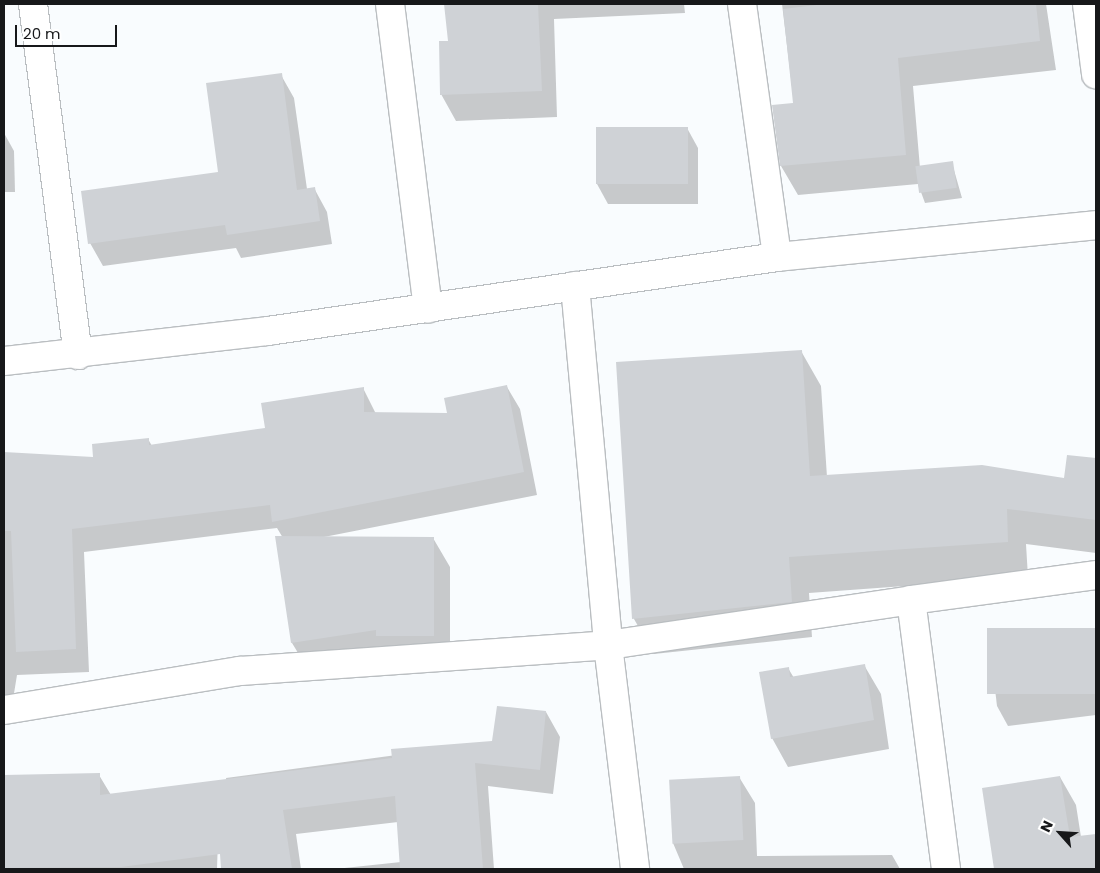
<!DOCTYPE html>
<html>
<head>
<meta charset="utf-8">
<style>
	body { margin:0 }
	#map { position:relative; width:1100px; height:873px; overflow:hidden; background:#f9fcfe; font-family:Poppins,sans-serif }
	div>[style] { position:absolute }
	.shadow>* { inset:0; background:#0003 }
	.building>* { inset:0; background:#cfd2d6; transform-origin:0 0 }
	.roads { filter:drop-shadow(1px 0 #babec1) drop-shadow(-1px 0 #babec1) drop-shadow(0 1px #babec1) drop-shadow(0 -1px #babec1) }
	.minor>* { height:28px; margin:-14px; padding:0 14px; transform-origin:14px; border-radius:14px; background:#fff }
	span { translate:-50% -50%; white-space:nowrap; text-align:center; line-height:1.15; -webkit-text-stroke:4px #fff; paint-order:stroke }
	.frame { position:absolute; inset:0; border:5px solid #17181a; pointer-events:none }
	.north { position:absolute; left:1035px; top:808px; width:50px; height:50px; -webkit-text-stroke:4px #fff; paint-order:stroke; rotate:296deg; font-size:14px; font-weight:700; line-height:20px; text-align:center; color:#17181a }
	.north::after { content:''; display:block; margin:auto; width:18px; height:22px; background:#17181a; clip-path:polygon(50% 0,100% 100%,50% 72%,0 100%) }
	.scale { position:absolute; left:15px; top:25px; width:102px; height:22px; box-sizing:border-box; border:2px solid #17181a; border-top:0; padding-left:6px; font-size:15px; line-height:18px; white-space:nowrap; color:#17181a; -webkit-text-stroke:4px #fff; paint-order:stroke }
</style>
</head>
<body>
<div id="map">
	<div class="shadow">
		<div style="clip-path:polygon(445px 4px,684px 4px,685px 13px,554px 19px,557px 117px,456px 121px,441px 94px,449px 42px)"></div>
		<div style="clip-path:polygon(782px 4px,1046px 4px,1056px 70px,913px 86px,920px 168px,952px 163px,962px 198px,925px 203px,918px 184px,798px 195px,781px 166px,773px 106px,794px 104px)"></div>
		<div style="clip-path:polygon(281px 75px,294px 98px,307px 189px,314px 188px,327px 212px,332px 244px,241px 258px,236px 248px,103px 266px,90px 243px,219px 173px)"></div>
		<div style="clip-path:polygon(687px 128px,698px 148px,698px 204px,608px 204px,597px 184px)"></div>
		<div style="clip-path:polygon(4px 133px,14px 151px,15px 192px,4px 192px)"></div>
		<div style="clip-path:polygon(801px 351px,821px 386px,827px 477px,1065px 480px,1068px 456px,1096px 459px,1096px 553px,1026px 544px,1028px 577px,809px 593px,812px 637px,654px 654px,634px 619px,617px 363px)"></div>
		<div style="clip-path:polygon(507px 387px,520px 409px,537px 495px,324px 537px,433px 538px,450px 567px,450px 664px,309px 671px,292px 643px,283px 538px,277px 528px,84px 552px,89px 672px,17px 675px,10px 718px,4px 717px,4px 453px,95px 458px,148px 439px,152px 446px,266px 429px,363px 388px,376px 414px,449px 415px)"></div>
		<div style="clip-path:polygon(1096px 630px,1096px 715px,1008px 726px,997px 706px,989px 639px)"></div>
		<div style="clip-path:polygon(864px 665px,881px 694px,889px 749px,788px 767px,772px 738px,788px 668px,794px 678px)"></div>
		<div style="clip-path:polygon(546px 712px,560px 737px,553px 794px,488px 786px,494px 869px,335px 869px,401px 862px,398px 822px,296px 834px,301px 869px,238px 869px,226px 778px,493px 742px)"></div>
		<div style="clip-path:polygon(99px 775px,111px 795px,219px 810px,217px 869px,4px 869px,4px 795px,38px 798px)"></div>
		<div style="clip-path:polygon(739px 777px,755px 803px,757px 856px,892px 855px,900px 869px,684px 869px,673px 843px)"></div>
		<div style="clip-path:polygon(1060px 777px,1076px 805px,1081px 837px,1096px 835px,1096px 869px,995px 869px,983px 789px)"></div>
	</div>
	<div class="building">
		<div style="clip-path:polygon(444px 4px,538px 4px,542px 91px,440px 95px,439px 41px,448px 41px)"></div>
		<div style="clip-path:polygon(825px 4px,1036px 4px,1040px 41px,898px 58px,906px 155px,780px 166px,772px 105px,793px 103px,783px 9px)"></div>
		<div style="clip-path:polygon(282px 73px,297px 190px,315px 187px,320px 221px,227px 235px,225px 225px,88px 244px,81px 191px,218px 172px,206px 83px)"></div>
		<div style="left:596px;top:127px;width:92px;height:57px"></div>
		<div style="left:953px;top:161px;width:27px;height:38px;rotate:82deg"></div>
		<div style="clip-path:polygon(802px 350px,810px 476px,982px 465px,1064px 478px,1067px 455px,1096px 458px,1096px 520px,1007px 509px,1008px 542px,789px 557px,792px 602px,632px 619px,616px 362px)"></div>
		<div style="clip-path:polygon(507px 385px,524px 472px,272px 522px,270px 505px,72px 529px,76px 649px,16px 652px,11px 531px,4px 531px,4px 452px,93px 457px,92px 444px,149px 438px,149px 445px,265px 428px,261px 403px,364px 387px,364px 412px,447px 413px,444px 398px)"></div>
		<div style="clip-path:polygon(275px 536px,434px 537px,434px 636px,376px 636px,376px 630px,291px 643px)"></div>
		<div style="left:1096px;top:628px;width:66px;height:109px;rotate:90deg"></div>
		<div style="clip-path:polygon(865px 664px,874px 720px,771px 739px,759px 672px,789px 667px,790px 677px)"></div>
		<div style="clip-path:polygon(497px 706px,546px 711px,540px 770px,475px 763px,483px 869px,400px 869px,395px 796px,283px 810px,292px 869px,221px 869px,220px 854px,121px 867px,4px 868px,4px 775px,100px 773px,100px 795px,392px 758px,391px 749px,492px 741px)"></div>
		<div style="left:740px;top:776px;width:64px;height:71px;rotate:87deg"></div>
		<div style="clip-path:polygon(1060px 776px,1070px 837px,1096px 834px,1096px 869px,994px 869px,982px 788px)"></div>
	</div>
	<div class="roads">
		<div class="minor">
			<div style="left:33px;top:4px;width:354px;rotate:82.7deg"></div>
			<div style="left:390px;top:4px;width:307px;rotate:82.9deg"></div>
			<div style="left:742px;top:4px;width:255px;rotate:82.1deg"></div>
			<div style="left:1087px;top:4px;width:71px;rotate:82.7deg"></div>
			<div style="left:575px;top:286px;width:361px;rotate:84.7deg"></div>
			<div style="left:608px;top:645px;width:226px;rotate:83.1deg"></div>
			<div style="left:4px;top:361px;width:266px;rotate:-6.5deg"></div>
			<div style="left:268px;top:331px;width:514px;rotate:-8.27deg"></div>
			<div style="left:777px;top:257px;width:321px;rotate:-5.7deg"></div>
			<div style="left:4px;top:710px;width:239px;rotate:-9.4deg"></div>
			<div style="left:240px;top:671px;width:369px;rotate:-4deg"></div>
			<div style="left:608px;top:645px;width:306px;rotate:-8.4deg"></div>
			<div style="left:946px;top:869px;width:271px;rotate:-97.4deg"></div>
			<div style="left:911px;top:600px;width:187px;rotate:-7.7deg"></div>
		</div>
	</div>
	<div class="frame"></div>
	<div class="north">N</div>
	<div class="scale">20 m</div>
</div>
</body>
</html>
